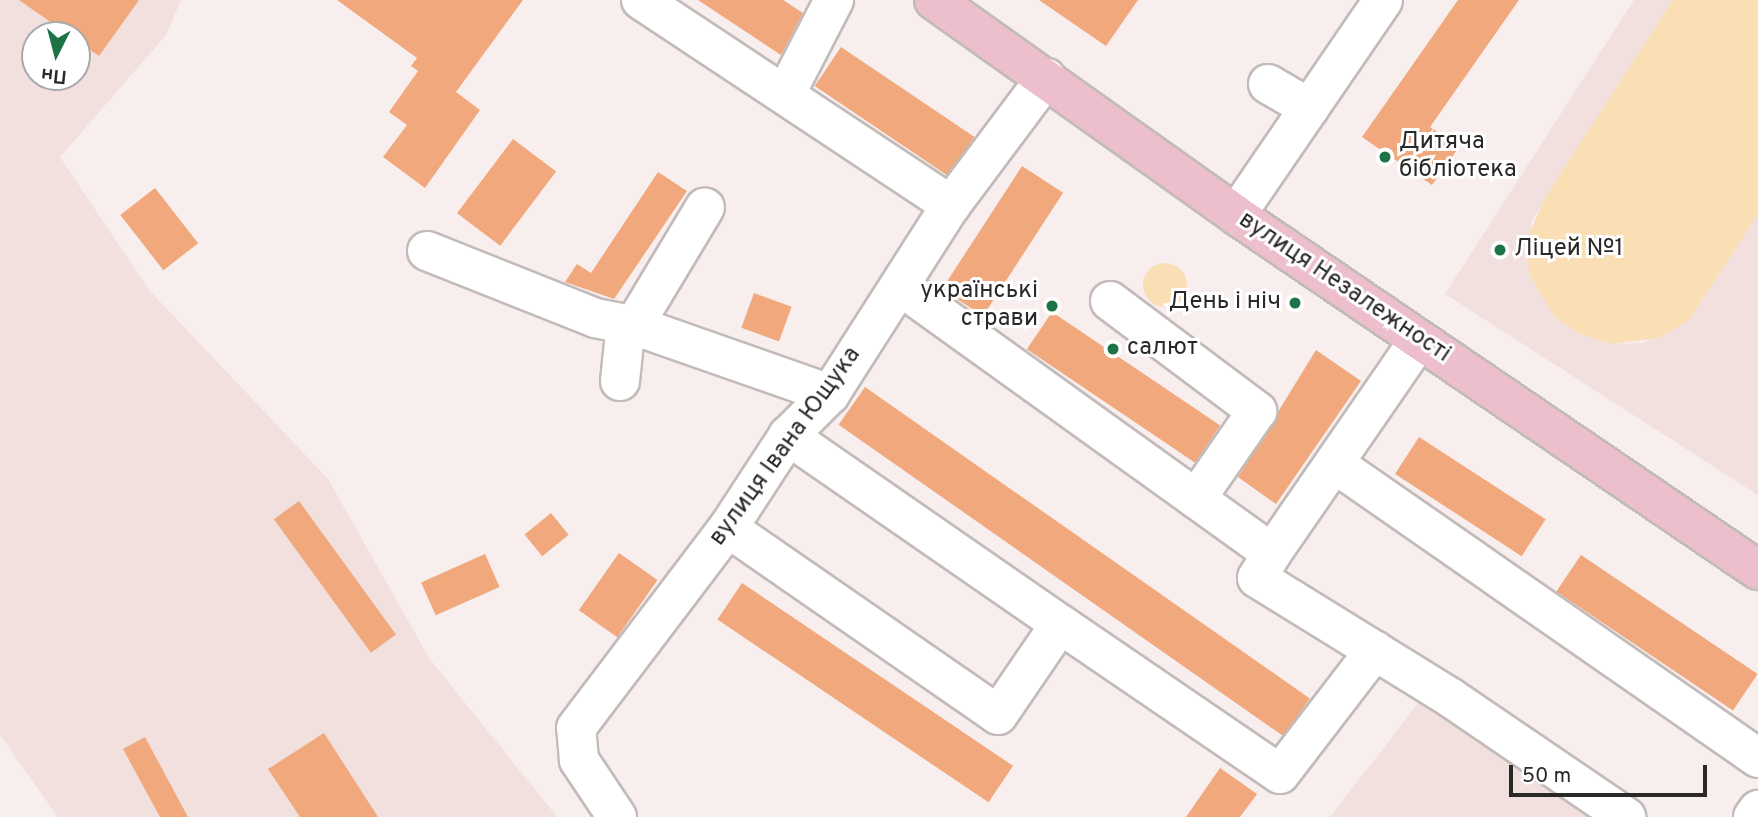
<!DOCTYPE html>
<html>
<head>
<meta charset="utf-8">
<style>
	body { margin:0 }
	#map { position:relative; width:1758px; height:817px; overflow:hidden; background:#f7eeed; font-family:Overpass,sans-serif }
	div>[style] { position:absolute }
	.built>* { inset:0; background:#f1e0dd }
	.green>* { inset:0; background:#fadfb5 }
	.round { border-radius:50% }
	.building>* { inset:0; background:#f0a87c; transform-origin:0 0 }
	.roads { filter:drop-shadow(2px 0 #c3bbba) drop-shadow(-2px 0 #c3bbba) drop-shadow(0 2px #c3bbba) drop-shadow(0 -2px #c3bbba) }
	.minor>* { height:38px; margin:-19px; padding:0 19px; transform-origin:19px; border-radius:19px; background:#fff }
	.major>* { height:38px; margin:-19px; padding:0 19px; transform-origin:19px; border-radius:19px; background:#edbfcd }
	.dots>* { width:19px; height:19px; translate:-50% -50%; box-sizing:border-box; border:4px solid #fff; border-radius:50% }
	span { translate:-50% -50%; white-space:nowrap; text-align:center; line-height:1.15; -webkit-text-stroke:6px #fff; paint-order:stroke }
	.poi-label { font-size:24px; color:#2b2828 }
	.left { translate:0 -50%; text-align:left }
	.right { translate:-100% -50%; text-align:right }
	.street-label { font-size:24px; color:#2b2828 }
	.north { position:absolute; left:21px; top:21px; width:70px; height:70px; box-sizing:border-box; background:#fff; border:2px solid #aaa9a9; border-radius:50%; rotate:186deg; font-size:19px; font-weight:700; line-height:28px; text-align:center; color:#2b2828 }
	.north::after { content:''; display:block; margin:auto; width:24px; height:32px; background:#1b7346; clip-path:polygon(50% 0,100% 100%,50% 72%,0 100%) }
	.scale { position:absolute; left:1509px; top:765px; width:198px; height:32px; box-sizing:border-box; border:4px solid #2b2828; border-top:0; padding-left:9px; font-size:21px; line-height:24px; white-space:nowrap; color:#2b2828; -webkit-text-stroke:5px #fff; paint-order:stroke }
</style>
</head>
<body>
<div id="map">
	<div class="built">
		<div style="clip-path:polygon(evenodd,0 0,181px 0,166px 35px,60px 157px,149px 290px,328px 479px,429px 658px,557px 817px,58px 817px,0 735px,0 0,35px 35px,77px 35px,77px 77px,35px 77px,35px 35px)"></div>
		<div style="clip-path:polygon(1634px 0,1673px 0,1531px 222px,1529px 274px,1554px 316px,1580px 334px,1611px 344px,1643px 343px,1689px 320px,1758px 214px,1758px 495px,1445px 294px)"></div>
		<div style="clip-path:polygon(1430px 688px,1616px 817px,1330px 817px)"></div>
	</div>
	<div class="green">
		<div style="clip-path:polygon(1673px 0,1758px 0,1758px 214px,1689px 320px,1659px 338px,1611px 344px,1580px 334px,1554px 316px,1529px 274px,1526px 241px,1545px 198px)"></div>
		<div class="round" style="left:1143px;top:263px;width:44px;height:44px"></div>
	</div>
	<div class="building">
		<div style="clip-path:polygon(19px 0,139px 0,99px 56px)"></div>
		<div style="clip-path:polygon(337px 0,523px 0,456px 92px,480px 110px,425px 188px,383px 157px,407px 125px,389px 112px,418px 71px,411px 66px,417px 58px)"></div>
		<div style="clip-path:polygon(698px 0,783px 0,803px 13px,781px 55px)"></div>
		<div style="clip-path:polygon(1039px 0,1138px 0,1106px 46px)"></div>
		<div style="clip-path:polygon(1458px 0,1519px 0,1430px 127px,1459px 147px,1432px 185px,1362px 137px)"></div>
		<div style="left:841px;top:47px;width:161px;height:47px;rotate:34deg"></div>
		<div style="left:513px;top:139px;width:54px;height:93px;rotate:37deg"></div>
		<div style="left:1022px;top:166px;width:49px;height:147px;rotate:33deg"></div>
		<div style="clip-path:polygon(658px 172px,687px 191px,614px 299px,565px 282px,577px 264px,591px 273px)"></div>
		<div style="left:155px;top:188px;width:70px;height:44px;rotate:52deg"></div>
		<div style="left:754px;top:293px;width:40px;height:37px;rotate:20deg"></div>
		<div style="left:1052px;top:312px;width:203px;height:45px;rotate:34deg"></div>
		<div style="clip-path:polygon(1316px 350px,1361px 381px,1276px 504px,1238px 477px)"></div>
		<div style="left:865px;top:387px;width:543px;height:46px;rotate:35deg"></div>
		<div style="left:1419px;top:437px;width:151px;height:44px;rotate:33deg"></div>
		<div style="left:299px;top:501px;width:165px;height:31px;rotate:54deg"></div>
		<div style="left:551px;top:513px;width:28px;height:34px;rotate:51deg"></div>
		<div style="left:619px;top:553px;width:47px;height:70px;rotate:35deg"></div>
		<div style="left:485px;top:554px;width:36px;height:70px;rotate:66deg"></div>
		<div style="left:1581px;top:555px;width:213px;height:44px;rotate:34deg"></div>
		<div style="left:742px;top:583px;width:327px;height:44px;rotate:34deg"></div>
		<div style="clip-path:polygon(324px 733px,378px 817px,300px 817px,268px 769px)"></div>
		<div style="clip-path:polygon(145px 737px,188px 817px,160px 817px,123px 749px)"></div>
		<div style="clip-path:polygon(1220px 768px,1257px 794px,1240px 817px,1186px 817px)"></div>
	</div>
	<div class="roads">
		<div class="minor">
			<div style="left:641px;top:0;width:372px;rotate:33.5deg"></div>
			<div style="left:1268px;top:84px;width:48px;rotate:30.3deg"></div>
			<div style="left:786px;top:93px;width:105px;rotate:-62.7deg"></div>
			<div style="left:1236px;top:215px;width:260px;rotate:-55.6deg"></div>
			<div style="left:427px;top:251px;width:181px;rotate:21.7deg"></div>
			<div style="left:595px;top:318px;width:42px;rotate:11deg"></div>
			<div style="left:636px;top:326px;width:206px;rotate:19.3deg"></div>
			<div style="left:900px;top:286px;width:458px;rotate:35.7deg"></div>
			<div style="left:1272px;top:553px;width:259px;rotate:-55.4deg"></div>
			<div style="left:1110px;top:301px;width:184px;rotate:36.8deg"></div>
			<div style="left:1257px;top:411px;width:107px;rotate:124.7deg"></div>
			<div style="left:620px;top:381px;width:39px;rotate:-84deg"></div>
			<div style="left:624px;top:342px;width:157px;rotate:-59deg"></div>
			<div style="left:1335px;top:464px;width:515px;rotate:34.8deg"></div>
			<div style="left:728px;top:528px;width:328px;rotate:34.7deg"></div>
			<div style="left:998px;top:715px;width:110px;rotate:-55.7deg"></div>
			<div style="left:1060px;top:624px;width:331px;rotate:-145.3deg"></div>
			<div style="left:1272px;top:553px;width:29px;rotate:121deg"></div>
			<div style="left:1257px;top:578px;width:228px;rotate:31.7deg"></div>
			<div style="left:1451px;top:698px;width:212px;rotate:34.2deg"></div>
			<div style="left:1060px;top:624px;width:266px;rotate:34.3deg"></div>
			<div style="left:1280px;top:774px;width:156px;rotate:-52.5deg"></div>
			<div style="left:617px;top:817px;width:69px;rotate:-123.7deg"></div>
			<div style="left:579px;top:760px;width:32px;rotate:-95deg"></div>
			<div style="left:576px;top:728px;width:251px;rotate:-52.8deg"></div>
			<div style="left:728px;top:528px;width:110px;rotate:-56.9deg"></div>
			<div style="left:788px;top:436px;width:59px;rotate:-45deg"></div>
			<div style="left:830px;top:394px;width:224px;rotate:-57.4deg"></div>
			<div style="left:951px;top:205px;width:159px;rotate:-53.2deg"></div>
			<div style="left:1753px;top:817px;width:9px;rotate:-54deg"></div>
		</div>
		<div class="major">
			<div style="left:934px;top:0;width:371px;rotate:35.4deg"></div>
			<div style="left:1236px;top:215px;width:631px;rotate:34.22deg"></div>
		</div>
	</div>
	<div class="dots">
		<div style="left:1385px;top:157px;background:#1b7346"></div>
		<div style="left:1500px;top:250px;background:#1b7346"></div>
		<div style="left:1295px;top:303px;background:#1b7346"></div>
		<div style="left:1052px;top:306px;background:#1b7346"></div>
		<div style="left:1113px;top:349px;background:#1b7346"></div>
	</div>
	<div class="poi-label">
		<span class="left" style="left:1399px;top:157px">Дитяча<br>бібліотека</span>
		<span class="left" style="left:1514px;top:250px">Ліцей №1</span>
		<span class="right" style="left:1038px;top:306px">українські<br>страви</span>
		<span class="right" style="left:1281px;top:303px">День і ніч</span>
		<span class="left" style="left:1127px;top:349px">салют</span>
	</div>
	<div class="street-label">
		<span style="left:1344px;top:288px;rotate:34deg">вулиця Незалежності</span>
		<span style="left:786px;top:447px;rotate:-54deg">вулиця Івана Ющука</span>
	</div>
	<div class="north">Пн</div>
	<div class="scale">50 m</div>
</div>
</body>
</html>
